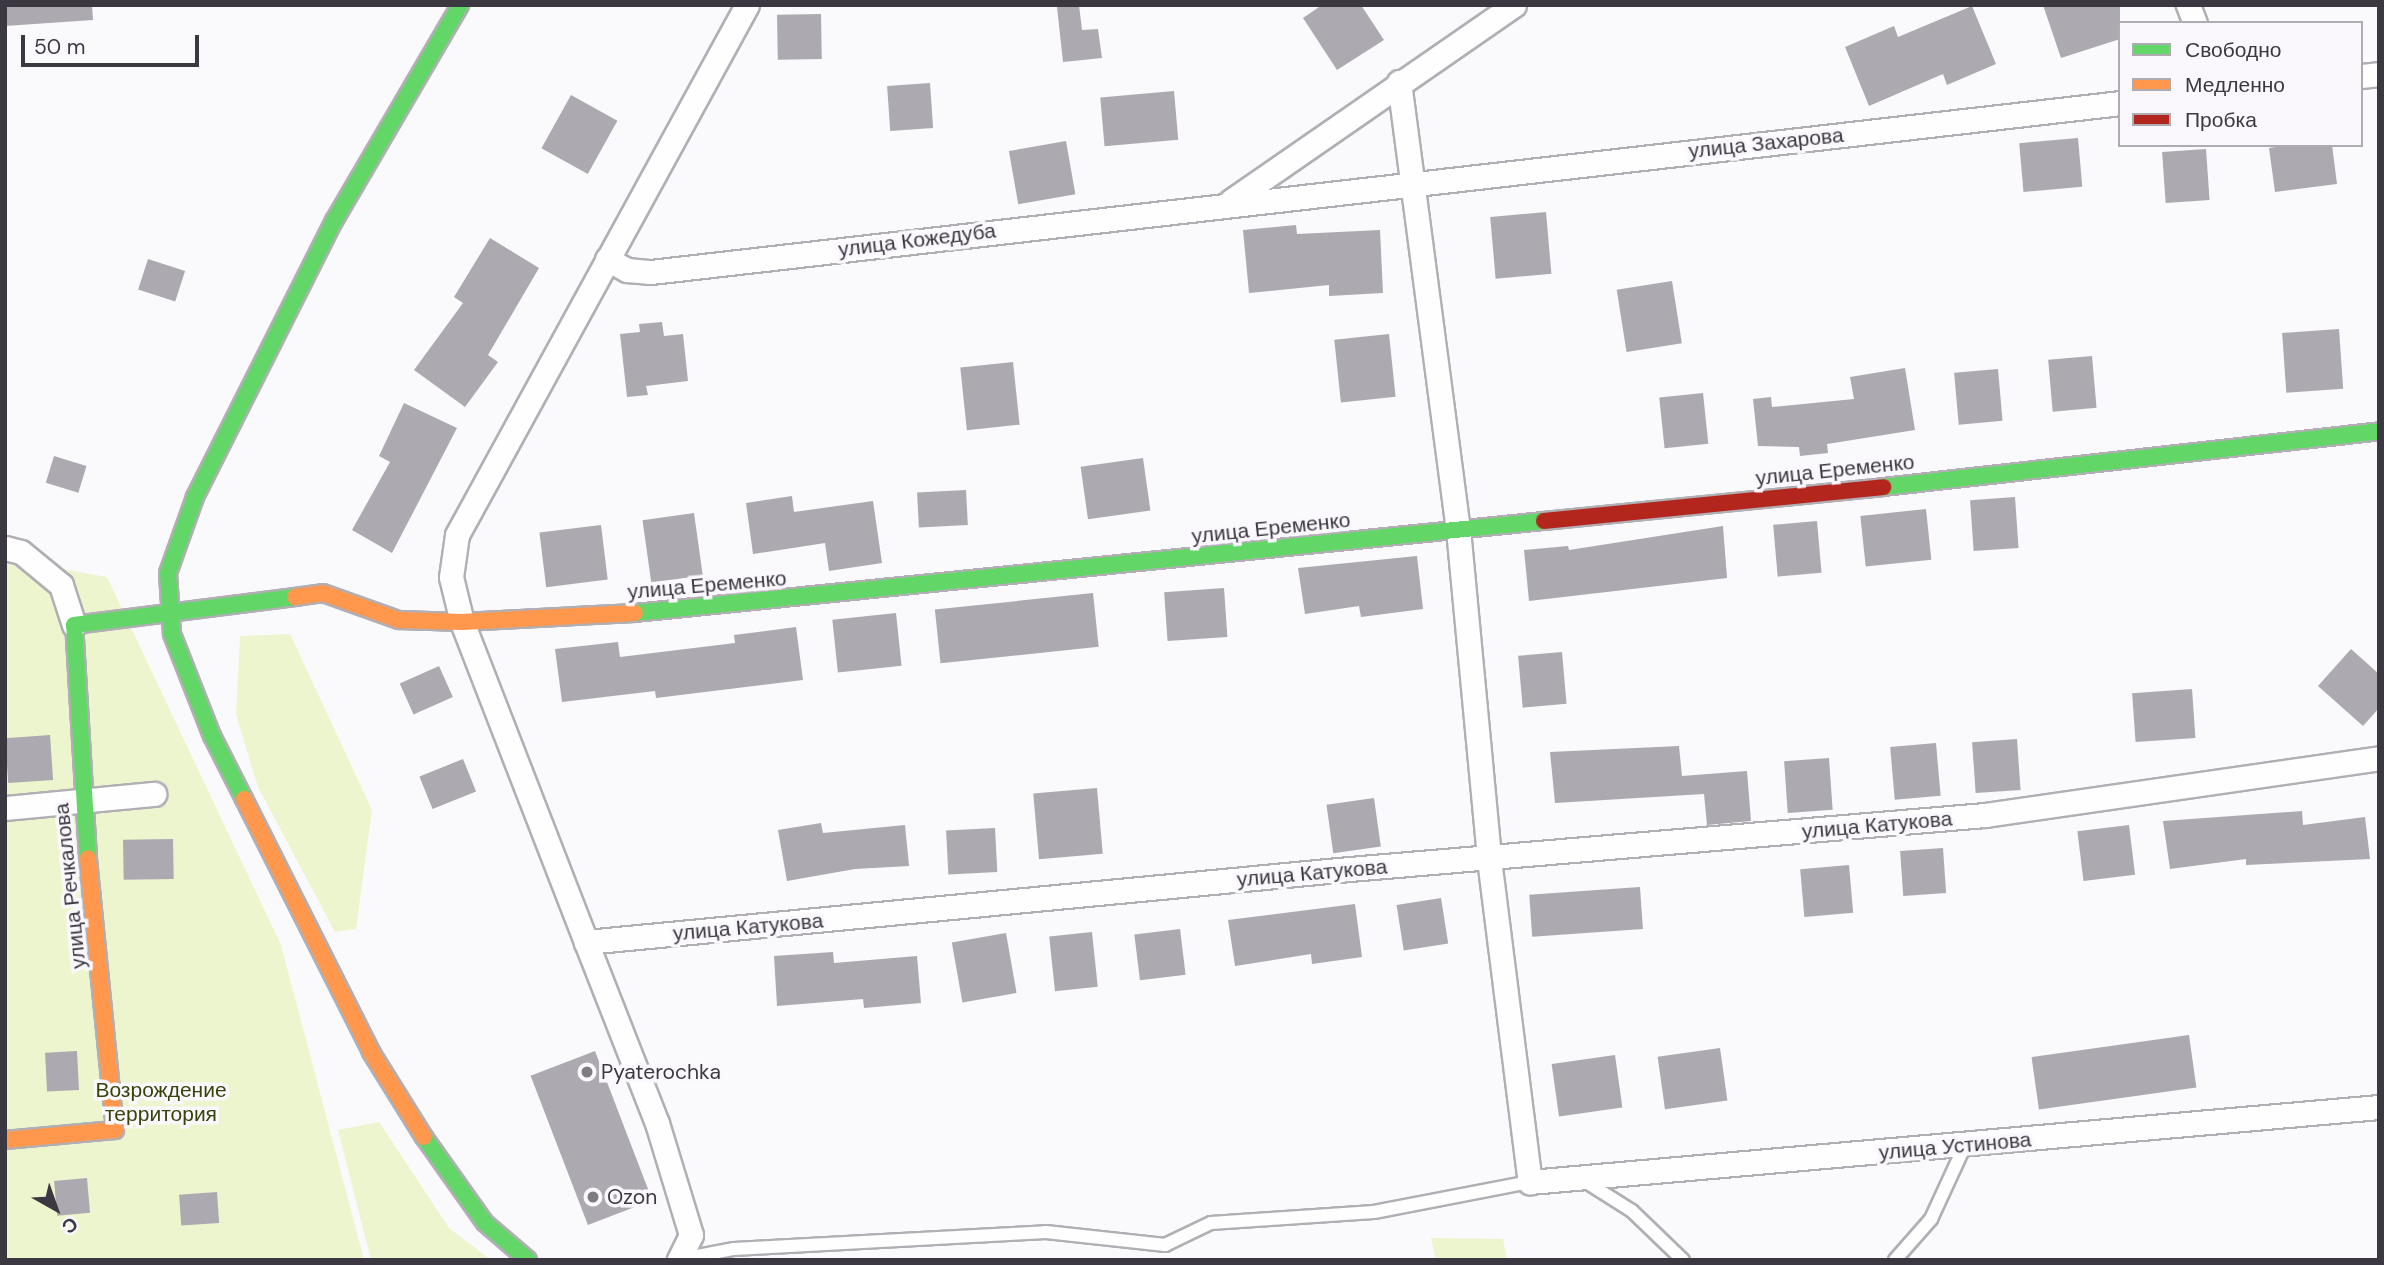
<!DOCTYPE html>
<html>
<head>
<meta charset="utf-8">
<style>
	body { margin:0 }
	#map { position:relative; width:2384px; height:1265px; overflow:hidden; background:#faf9fc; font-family:"DM Sans",sans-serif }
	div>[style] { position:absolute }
	.green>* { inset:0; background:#edf5ce }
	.building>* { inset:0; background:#acaab0; transform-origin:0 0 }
	.roads { filter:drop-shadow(2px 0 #b1afb4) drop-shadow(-2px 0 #b1afb4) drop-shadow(0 2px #b1afb4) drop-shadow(0 -2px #b1afb4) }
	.lane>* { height:12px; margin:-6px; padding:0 6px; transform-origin:6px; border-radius:6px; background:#fefeff }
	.street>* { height:23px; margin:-11.5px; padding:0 11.5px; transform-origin:11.5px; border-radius:11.5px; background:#fefeff }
	.fast>* { height:16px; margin:-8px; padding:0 8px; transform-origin:8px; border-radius:8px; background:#63d668 }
	.slow>* { height:16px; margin:-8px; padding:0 8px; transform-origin:8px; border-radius:8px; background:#ff974d }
	.jam>* { height:16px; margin:-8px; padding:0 8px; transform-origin:8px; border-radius:8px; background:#b3261e }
	.dots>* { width:19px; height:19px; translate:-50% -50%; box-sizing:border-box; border:4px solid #faf8fd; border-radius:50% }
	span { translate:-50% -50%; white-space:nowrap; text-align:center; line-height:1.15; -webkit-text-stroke:7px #faf8fd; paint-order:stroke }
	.street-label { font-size:21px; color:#3c3841 }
	.poi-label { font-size:21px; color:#3c3841 }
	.left { translate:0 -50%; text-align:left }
	.park-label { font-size:21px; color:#394309 }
	.frame { position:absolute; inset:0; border:7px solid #3c3841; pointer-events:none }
	.legend { position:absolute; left:2118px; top:21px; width:245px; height:126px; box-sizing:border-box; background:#faf8fd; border:2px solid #aeabb2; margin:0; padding:9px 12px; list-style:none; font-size:21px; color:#3c3841 }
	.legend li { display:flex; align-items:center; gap:14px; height:35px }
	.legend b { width:35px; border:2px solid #aeabb2 }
	.north { position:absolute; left:21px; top:1174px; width:70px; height:70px; -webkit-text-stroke:5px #faf8fd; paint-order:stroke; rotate:140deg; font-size:19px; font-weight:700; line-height:28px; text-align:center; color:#3c3841 }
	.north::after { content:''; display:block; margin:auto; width:24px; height:32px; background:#3c3841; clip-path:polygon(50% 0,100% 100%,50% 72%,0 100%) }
	.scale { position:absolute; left:21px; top:35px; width:178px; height:32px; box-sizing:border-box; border:4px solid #3c3841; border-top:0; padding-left:9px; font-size:21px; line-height:24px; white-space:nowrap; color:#3c3841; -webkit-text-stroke:5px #faf8fd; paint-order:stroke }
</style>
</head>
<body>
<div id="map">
	<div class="green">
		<div style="clip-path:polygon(5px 559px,107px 577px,281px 945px,364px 1260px,5px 1260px)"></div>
		<div style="clip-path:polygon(290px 634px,372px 810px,356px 929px,335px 932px,258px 787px,236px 715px,240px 636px)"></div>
		<div style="clip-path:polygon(379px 1122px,449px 1228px,491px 1260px,371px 1260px,338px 1130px)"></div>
		<div style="clip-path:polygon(1431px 1238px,1503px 1239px,1507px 1260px,1436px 1260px)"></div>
	</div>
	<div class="building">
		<div style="clip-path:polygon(5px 5px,92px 5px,93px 20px,5px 26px)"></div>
		<div style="clip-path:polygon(1079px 5px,1082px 30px,1098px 29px,1102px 58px,1063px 62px,1057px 7px)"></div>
		<div style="clip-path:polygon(1322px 5px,1361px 5px,1384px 40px,1337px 70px,1303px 18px)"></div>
		<div style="clip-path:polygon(2043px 5px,2120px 5px,2120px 39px,2061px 58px)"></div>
		<div style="clip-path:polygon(1972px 6px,1996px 64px,1947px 85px,1943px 74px,1869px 106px,1845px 47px,1894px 26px,1898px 37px)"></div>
		<div style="left:821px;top:14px;width:45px;height:44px;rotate:89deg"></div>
		<div style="left:930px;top:83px;width:45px;height:43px;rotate:86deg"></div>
		<div style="left:1174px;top:91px;width:49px;height:74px;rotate:85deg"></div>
		<div style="left:571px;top:95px;width:53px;height:61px;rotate:29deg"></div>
		<div style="left:2078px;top:138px;width:49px;height:59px;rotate:85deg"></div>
		<div style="left:1066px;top:141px;width:54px;height:58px;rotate:80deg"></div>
		<div style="clip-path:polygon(2288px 145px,2332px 145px,2337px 184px,2275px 192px,2269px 148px)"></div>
		<div style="left:2206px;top:149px;width:51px;height:44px;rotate:86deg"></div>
		<div style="left:1546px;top:212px;width:62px;height:56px;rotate:85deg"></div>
		<div style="clip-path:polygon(1296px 225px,1297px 234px,1380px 230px,1383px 293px,1329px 296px,1329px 285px,1249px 293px,1243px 230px)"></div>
		<div style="clip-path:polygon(490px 238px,539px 268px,488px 355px,498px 362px,465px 407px,414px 370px,463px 303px,454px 297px)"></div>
		<div style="left:148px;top:259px;width:39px;height:32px;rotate:18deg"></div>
		<div style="left:1672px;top:281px;width:63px;height:56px;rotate:81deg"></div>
		<div style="clip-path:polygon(662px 322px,664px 336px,683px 334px,688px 381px,646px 386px,648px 395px,627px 397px,620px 334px,640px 332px,639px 324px)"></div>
		<div style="left:2339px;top:329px;width:60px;height:57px;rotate:86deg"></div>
		<div style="left:1389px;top:334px;width:63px;height:55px;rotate:84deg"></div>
		<div style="left:2092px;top:356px;width:52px;height:44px;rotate:85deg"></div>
		<div style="left:1013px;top:362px;width:63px;height:53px;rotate:84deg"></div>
		<div style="clip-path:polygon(1905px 368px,1915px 430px,1827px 444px,1828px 453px,1800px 456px,1799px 447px,1758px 446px,1753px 399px,1771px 397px,1772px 407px,1854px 399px,1850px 377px)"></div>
		<div style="left:1998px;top:369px;width:52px;height:44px;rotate:85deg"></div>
		<div style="left:1703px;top:393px;width:51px;height:44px;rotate:84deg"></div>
		<div style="clip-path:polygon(404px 403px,457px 428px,392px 553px,352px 530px,390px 462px,379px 456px)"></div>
		<div style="left:54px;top:456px;width:34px;height:28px;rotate:17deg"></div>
		<div style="left:1143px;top:458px;width:53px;height:63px;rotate:82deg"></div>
		<div style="left:966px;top:490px;width:35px;height:49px;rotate:87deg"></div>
		<div style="clip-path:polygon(792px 496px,794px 512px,873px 501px,882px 563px,829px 571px,825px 543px,753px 554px,746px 503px)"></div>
		<div style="left:2015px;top:497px;width:51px;height:45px;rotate:86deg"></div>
		<div style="left:1926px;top:509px;width:51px;height:66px;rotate:84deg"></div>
		<div style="left:694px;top:513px;width:63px;height:52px;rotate:82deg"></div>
		<div style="left:1817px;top:521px;width:52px;height:44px;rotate:85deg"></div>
		<div style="left:601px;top:525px;width:55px;height:62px;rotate:83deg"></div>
		<div style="clip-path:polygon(1723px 526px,1727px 578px,1529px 601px,1524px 550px,1568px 546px,1569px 550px)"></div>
		<div style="clip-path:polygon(1417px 556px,1423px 609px,1361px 617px,1359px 606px,1305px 614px,1298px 568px)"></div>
		<div style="left:1224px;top:588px;width:49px;height:60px;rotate:86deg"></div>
		<div style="left:1093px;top:593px;width:54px;height:159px;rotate:84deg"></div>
		<div style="left:896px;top:613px;width:53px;height:64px;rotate:84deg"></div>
		<div style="clip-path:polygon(796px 627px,803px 680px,656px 698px,655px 691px,562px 702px,555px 649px,618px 642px,620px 657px,735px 643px,734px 635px)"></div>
		<div style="clip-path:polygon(2351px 649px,2379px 674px,2379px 708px,2363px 726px,2318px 686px)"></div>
		<div style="left:1562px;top:652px;width:52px;height:44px;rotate:85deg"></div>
		<div style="left:439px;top:666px;width:34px;height:43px;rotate:66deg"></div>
		<div style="left:2192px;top:689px;width:49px;height:60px;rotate:86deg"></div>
		<div style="left:50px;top:735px;width:45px;height:45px;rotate:86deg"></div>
		<div style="left:2017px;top:739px;width:51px;height:45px;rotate:86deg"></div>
		<div style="left:1936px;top:743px;width:53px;height:46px;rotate:85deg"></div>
		<div style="clip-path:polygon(1679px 746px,1682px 776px,1747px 771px,1751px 821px,1707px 825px,1704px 794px,1555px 803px,1550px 752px)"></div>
		<div style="left:1829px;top:758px;width:52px;height:45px;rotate:86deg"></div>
		<div style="left:463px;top:759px;width:35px;height:47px;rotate:68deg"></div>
		<div style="left:1097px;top:788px;width:66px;height:64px;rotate:85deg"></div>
		<div style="left:1374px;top:798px;width:49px;height:48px;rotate:82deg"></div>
		<div style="clip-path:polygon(2302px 811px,2303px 825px,2365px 817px,2370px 859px,2246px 865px,2246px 859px,2170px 869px,2163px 821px)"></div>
		<div style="clip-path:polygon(821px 823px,823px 833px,905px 825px,909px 866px,855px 869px,787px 881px,778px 830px)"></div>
		<div style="left:2129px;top:825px;width:50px;height:52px;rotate:83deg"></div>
		<div style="left:995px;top:828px;width:44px;height:49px;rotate:87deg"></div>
		<div style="left:173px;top:839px;width:40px;height:50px;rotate:89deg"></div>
		<div style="left:1943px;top:848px;width:45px;height:43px;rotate:86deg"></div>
		<div style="left:1849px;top:865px;width:48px;height:49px;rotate:85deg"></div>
		<div style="left:1640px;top:887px;width:42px;height:111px;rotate:86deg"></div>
		<div style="left:1441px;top:898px;width:46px;height:45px;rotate:81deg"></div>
		<div style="clip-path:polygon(1355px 904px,1362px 957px,1312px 964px,1311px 954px,1235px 966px,1228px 920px)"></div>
		<div style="left:1180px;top:929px;width:46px;height:46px;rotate:83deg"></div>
		<div style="left:1092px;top:932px;width:55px;height:43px;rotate:84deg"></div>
		<div style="left:1006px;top:933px;width:61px;height:55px;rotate:80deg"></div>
		<div style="clip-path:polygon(833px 952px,834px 963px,917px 956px,921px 1003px,864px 1008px,863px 999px,777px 1006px,774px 956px)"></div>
		<div style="left:2189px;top:1035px;width:53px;height:159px;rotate:82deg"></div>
		<div style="left:1720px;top:1048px;width:53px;height:63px;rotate:82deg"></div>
		<div style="left:77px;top:1051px;width:39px;height:32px;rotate:87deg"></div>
		<div style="left:595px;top:1051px;width:160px;height:69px;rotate:69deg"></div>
		<div style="left:1615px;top:1055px;width:53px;height:64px;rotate:82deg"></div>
		<div style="left:87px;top:1178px;width:35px;height:33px;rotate:85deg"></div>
		<div style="left:217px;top:1192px;width:31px;height:38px;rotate:86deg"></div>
	</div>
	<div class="roads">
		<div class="lane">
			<div style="left:1583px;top:1180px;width:58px;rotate:32.3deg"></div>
			<div style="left:1632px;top:1211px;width:71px;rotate:43.9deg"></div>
			<div style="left:682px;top:1259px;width:53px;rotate:-10.9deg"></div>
			<div style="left:734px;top:1249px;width:312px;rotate:-3.1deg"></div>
			<div style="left:1046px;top:1232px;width:120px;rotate:6.2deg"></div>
			<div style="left:1165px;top:1245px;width:51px;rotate:-25.6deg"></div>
			<div style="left:1211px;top:1223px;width:163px;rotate:-3.9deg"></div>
			<div style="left:1374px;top:1212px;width:159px;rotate:-10.9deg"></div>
			<div style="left:1895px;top:1260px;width:55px;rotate:-48.7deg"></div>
			<div style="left:1931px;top:1219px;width:81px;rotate:-65.3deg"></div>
		</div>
		<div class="street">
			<div style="left:747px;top:5px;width:604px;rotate:118.69deg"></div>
			<div style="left:457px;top:535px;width:42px;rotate:98.1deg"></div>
			<div style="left:451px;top:577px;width:46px;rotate:76.3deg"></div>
			<div style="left:462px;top:622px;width:343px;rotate:68.8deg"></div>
			<div style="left:586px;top:942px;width:755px;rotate:-5.47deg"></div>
			<div style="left:1338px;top:870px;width:649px;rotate:-4.86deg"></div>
			<div style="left:1985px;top:815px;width:398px;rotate:-8.2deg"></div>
			<div style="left:2188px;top:5px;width:19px;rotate:69deg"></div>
			<div style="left:2361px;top:76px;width:18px;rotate:-6deg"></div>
			<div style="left:1399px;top:82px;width:451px;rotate:82.5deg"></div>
			<div style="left:1458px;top:529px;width:331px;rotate:84.6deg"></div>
			<div style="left:1489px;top:859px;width:326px;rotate:82.8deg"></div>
			<div style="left:1530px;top:1182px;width:852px;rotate:-5.05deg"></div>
			<div style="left:1231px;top:201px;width:344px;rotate:-34.7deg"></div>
			<div style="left:607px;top:259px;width:23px;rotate:29deg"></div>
			<div style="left:627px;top:270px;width:24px;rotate:5deg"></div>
			<div style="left:651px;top:272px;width:1479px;rotate:-6.56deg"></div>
			<div style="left:5px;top:548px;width:16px;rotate:14deg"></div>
			<div style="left:21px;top:552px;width:52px;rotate:39.5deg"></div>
			<div style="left:61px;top:585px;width:42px;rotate:72deg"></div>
			<div style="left:5px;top:808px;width:150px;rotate:-5.4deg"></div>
			<div style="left:586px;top:942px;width:194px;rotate:68.6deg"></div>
			<div style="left:657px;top:1123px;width:117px;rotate:73.1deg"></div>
			<div style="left:691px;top:1235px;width:28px;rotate:116deg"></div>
		</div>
		<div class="fast">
			<div style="left:1883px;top:487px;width:499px;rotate:-6.4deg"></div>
			<div style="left:635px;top:613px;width:914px;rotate:-5.78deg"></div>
			<div style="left:244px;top:799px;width:71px;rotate:-116.9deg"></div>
			<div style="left:212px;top:736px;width:110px;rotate:-111.4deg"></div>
			<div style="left:172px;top:634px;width:61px;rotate:-93.8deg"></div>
			<div style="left:168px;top:573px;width:81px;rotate:-70.4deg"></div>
			<div style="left:195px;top:497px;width:309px;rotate:-63.3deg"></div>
			<div style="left:334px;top:221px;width:250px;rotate:-59.7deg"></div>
			<div style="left:88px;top:858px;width:233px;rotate:-93.4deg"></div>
			<div style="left:74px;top:625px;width:223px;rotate:-7.2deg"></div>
			<div style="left:424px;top:1137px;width:105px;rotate:54.7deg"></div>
			<div style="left:485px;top:1223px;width:57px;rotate:40.7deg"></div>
		</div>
		<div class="slow">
			<div style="left:295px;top:597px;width:28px;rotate:-8deg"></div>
			<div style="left:323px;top:593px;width:81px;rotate:19.6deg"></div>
			<div style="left:399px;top:620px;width:63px;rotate:1.8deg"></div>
			<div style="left:462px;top:622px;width:173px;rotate:-3deg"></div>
			<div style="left:244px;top:799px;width:283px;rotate:63.3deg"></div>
			<div style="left:371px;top:1052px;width:100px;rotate:58.1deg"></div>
			<div style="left:5px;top:1140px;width:110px;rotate:-5.2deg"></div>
			<div style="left:115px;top:1130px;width:273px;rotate:-95.7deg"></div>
		</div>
		<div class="jam">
			<div style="left:1544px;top:521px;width:341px;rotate:-5.7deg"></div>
		</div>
	</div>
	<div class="dots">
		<div style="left:587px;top:1072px;background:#7e7c82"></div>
		<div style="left:593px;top:1197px;background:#7e7c82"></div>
	</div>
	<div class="street-label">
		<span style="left:1766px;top:143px;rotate:-6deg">улица Захарова</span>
		<span style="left:917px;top:240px;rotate:-7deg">улица Кожедуба</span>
		<span style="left:1835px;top:470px;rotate:-6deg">улица Еременко</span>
		<span style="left:1271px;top:528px;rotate:-6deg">улица Еременко</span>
		<span style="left:707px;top:585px;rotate:-5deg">улица Еременко</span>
		<span style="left:1877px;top:825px;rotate:-5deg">улица Катукова</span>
		<span style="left:1312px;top:873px;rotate:-5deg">улица Катукова</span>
		<span style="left:70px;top:886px;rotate:-96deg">улица Речкалова</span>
		<span style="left:748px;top:927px;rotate:-5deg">улица Катукова</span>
		<span style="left:1955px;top:1146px;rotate:-5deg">улица Устинова</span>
	</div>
	<div class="poi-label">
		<span class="left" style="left:601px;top:1072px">Pyaterochka</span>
		<span class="left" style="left:607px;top:1197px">Ozon</span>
	</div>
	<div class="park-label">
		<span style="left:161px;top:1102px">Возрождение<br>территория</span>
	</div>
	<div class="frame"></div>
	<ul class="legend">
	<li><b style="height:9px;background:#63d668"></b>Свободно</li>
	<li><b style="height:9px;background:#ff974d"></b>Медленно</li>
	<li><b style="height:9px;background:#b3261e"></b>Пробка</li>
	</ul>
	<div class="north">С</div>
	<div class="scale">50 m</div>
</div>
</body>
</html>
